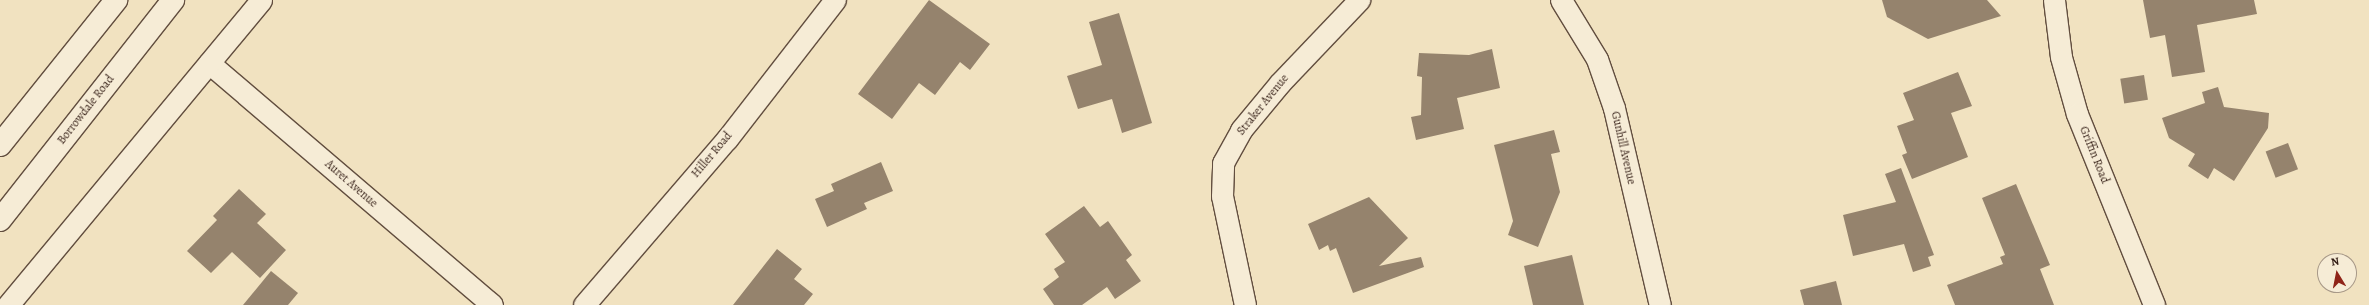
<!DOCTYPE html>
<html>
<head>
<meta charset="utf-8">
<style>
	body { margin:0 }
	#map { position:relative; width:2369px; height:305px; overflow:hidden; background:#f1e2c0; font-family:Alegreya,serif }
	div>[style] { position:absolute }
	.building>* { inset:0; background:#95836d; transform-origin:0 0 }
	.roads { filter:drop-shadow(1px 0 #624e3f) drop-shadow(-1px 0 #624e3f) drop-shadow(0 1px #624e3f) drop-shadow(0 -1px #624e3f) }
	.street>* { height:21px; margin:-10.5px; padding:0 10.5px; transform-origin:10.5px; border-radius:10.5px; background:#f6ecd6 }
	.secondary>* { height:22px; margin:-11px; padding:0 11px; transform-origin:11px; border-radius:11px; background:#f6ecd6 }
	span { translate:-50% -50%; white-space:nowrap; text-align:center; line-height:1.15; -webkit-text-stroke:4px #f6ecd6; paint-order:stroke }
	.street-label { font-size:12px; color:#321c14 }
	.north { position:absolute; left:2317px; top:253px; width:40px; height:40px; box-sizing:border-box; background:#f6ecd6; border:1px solid #a89988; border-radius:50%; rotate:350deg; font-size:11px; font-weight:700; line-height:16px; text-align:center; color:#321c14 }
	.north::after { content:''; display:block; margin:auto; width:14px; height:18px; background:#8f2418; clip-path:polygon(50% 0,100% 100%,50% 72%,0 100%) }
</style>
</head>
<body>
<div id="map">
	<div class="building">
		<div style="clip-path:polygon(929px 0,990px 44px,970px 70px,960px 62px,935px 95px,919px 83px,892px 119px,858px 94px)"></div>
		<div style="clip-path:polygon(1882px 0,1987px 0,2001px 16px,1928px 39px,1887px 17px)"></div>
		<div style="clip-path:polygon(2143px 0,2254px 0,2257px 14px,2197px 25px,2205px 72px,2172px 77px,2165px 35px,2150px 38px)"></div>
		<div style="clip-path:polygon(1119px 13px,1152px 123px,1122px 133px,1112px 99px,1078px 109px,1067px 76px,1102px 65px,1089px 22px)"></div>
		<div style="clip-path:polygon(1492px 49px,1500px 88px,1457px 98px,1464px 129px,1416px 140px,1411px 117px,1421px 115px,1422px 77px,1417px 76px,1419px 53px,1469px 55px)"></div>
		<div style="clip-path:polygon(1958px 72px,1972px 106px,1951px 113px,1968px 157px,1912px 179px,1902px 155px,1907px 153px,1897px 126px,1914px 120px,1903px 93px)"></div>
		<div style="left:2144px;top:75px;width:25px;height:24px;rotate:81deg"></div>
		<div style="clip-path:polygon(2218px 87px,2224px 107px,2269px 113px,2268px 128px,2234px 181px,2214px 168px,2208px 179px,2188px 166px,2195px 154px,2169px 138px,2162px 118px,2205px 103px,2202px 92px)"></div>
		<div style="clip-path:polygon(1554px 130px,1560px 152px,1551px 154px,1560px 192px,1538px 247px,1508px 235px,1513px 221px,1494px 145px)"></div>
		<div style="left:2288px;top:143px;width:28px;height:24px;rotate:69deg"></div>
		<div style="clip-path:polygon(881px 162px,893px 191px,864px 203px,867px 209px,827px 227px,815px 199px,834px 191px,831px 184px)"></div>
		<div style="clip-path:polygon(1901px 168px,1934px 255px,1928px 257px,1931px 266px,1913px 272px,1904px 244px,1853px 256px,1843px 215px,1896px 202px,1885px 174px)"></div>
		<div style="clip-path:polygon(2016px 184px,2050px 265px,2040px 269px,2054px 305px,1955px 305px,1947px 285px,2003px 264px,2000px 257px,2005px 255px,1982px 198px)"></div>
		<div style="clip-path:polygon(239px 189px,266px 214px,257px 223px,286px 250px,260px 278px,232px 252px,211px 273px,187px 251px,217px 220px,213px 216px)"></div>
		<div style="clip-path:polygon(1369px 197px,1408px 238px,1379px 266px,1421px 257px,1424px 267px,1353px 293px,1336px 248px,1330px 251px,1328px 245px,1319px 250px,1308px 224px)"></div>
		<div style="clip-path:polygon(1084px 206px,1100px 227px,1108px 221px,1132px 255px,1126px 260px,1141px 281px,1115px 299px,1107px 287px,1082px 305px,1054px 305px,1043px 289px,1059px 277px,1054px 269px,1065px 262px,1045px 234px)"></div>
		<div style="clip-path:polygon(777px 249px,802px 269px,794px 279px,813px 294px,804px 305px,733px 305px)"></div>
		<div style="clip-path:polygon(1572px 255px,1584px 305px,1533px 305px,1524px 266px)"></div>
		<div style="clip-path:polygon(271px 271px,298px 293px,288px 305px,243px 305px)"></div>
		<div style="clip-path:polygon(1836px 281px,1842px 305px,1804px 305px,1800px 290px)"></div>
	</div>
	<div class="roads">
		<div class="street">
			<div style="left:1561px;top:0;width:69px;rotate:58.6deg"></div>
			<div style="left:1597px;top:59px;width:52px;rotate:70.9deg"></div>
			<div style="left:1614px;top:108px;width:202px;rotate:76.9deg"></div>
			<div style="left:2054px;top:0;width:57px;rotate:83deg"></div>
			<div style="left:2061px;top:57px;width:59px;rotate:74.3deg"></div>
			<div style="left:2077px;top:114px;width:206px;rotate:68deg"></div>
			<div style="left:209px;top:63px;width:372px;rotate:40.5deg"></div>
			<div style="left:8px;top:305px;width:396px;rotate:-50.3deg"></div>
			<div style="left:584px;top:305px;width:219px;rotate:-49.3deg"></div>
			<div style="left:727px;top:139px;width:176px;rotate:-52.2deg"></div>
			<div style="left:1245px;top:305px;width:111px;rotate:-101.9deg"></div>
			<div style="left:1222px;top:196px;width:33px;rotate:-88deg"></div>
			<div style="left:1223px;top:163px;width:38px;rotate:-61deg"></div>
			<div style="left:1241px;top:130px;width:61px;rotate:-50.3deg"></div>
			<div style="left:1280px;top:83px;width:115px;rotate:-46.4deg"></div>
		</div>
		<div class="secondary">
			<div style="left:0;top:145px;width:186px;rotate:-51.3deg"></div>
			<div style="left:0;top:220px;width:280px;rotate:-51.8deg"></div>
		</div>
	</div>
	<div class="street-label">
		<span style="left:1263px;top:105px;rotate:-51deg">Straker Avenue</span>
		<span style="left:86px;top:110px;rotate:-52deg">Borrowdale Road</span>
		<span style="left:1623px;top:148px;rotate:77deg">Gunhill Avenue</span>
		<span style="left:712px;top:155px;rotate:-50deg">Hiller Road</span>
		<span style="left:2094px;top:155px;rotate:68deg">Griffin Road</span>
		<span style="left:351px;top:184px;rotate:41deg">Auret Avenue</span>
	</div>
	<div class="north">N</div>
</div>
</body>
</html>
